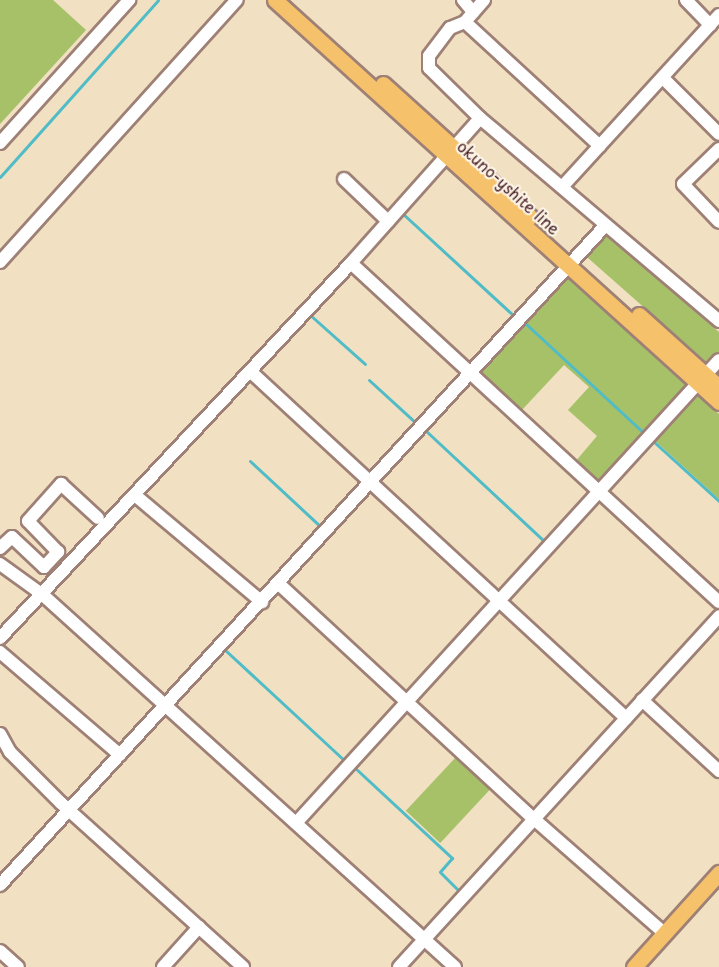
<!DOCTYPE html>
<html>
<head>
<meta charset="utf-8">
<style>
	body { margin:0 }
	#map { position:relative; width:719px; height:967px; overflow:hidden; background:#f1e0c1; font-family:"Playpen Sans",sans-serif }
	div>[style] { position:absolute }
	.green>* { inset:0; background:#a6c168; transform-origin:0 0 }
	.stream>* { height:3px; margin:-1.5px; padding:0 1.5px; transform-origin:1.5px; border-radius:1.5px; background:#4fbcc8 }
	.roads { filter:drop-shadow(2px 0 #9e8076) drop-shadow(-2px 0 #9e8076) drop-shadow(0 2px #9e8076) drop-shadow(0 -2px #9e8076) }
	.minor>* { height:12px; margin:-6px; padding:0 6px; transform-origin:6px; border-radius:6px; background:#fff }
	.major>* { height:15px; margin:-7.5px; padding:0 7.5px; transform-origin:7.5px; border-radius:7.5px; background:#f6c16b }
	span { translate:-50% -50%; white-space:nowrap; text-align:center; line-height:1.15; -webkit-text-stroke:4.5px #fcf5e5; paint-order:stroke }
	.street-label { font-size:16px; color:#4a1f2b }
</style>
</head>
<body>
<div id="map">
	<div class="green">
		<div style="clip-path:polygon(0 0,53px 0,86px 30px,0 124px)"></div>
		<div style="clip-path:polygon(607px 234px,719px 332px,719px 352px,707px 363px,588px 258px,588px 252px)"></div>
		<div style="clip-path:polygon(565px 275px,688px 386px,599px 484px,575px 462px,597px 436px,568px 410px,589px 387px,564px 365px,521px 411px,478px 372px)"></div>
		<div style="clip-path:polygon(696px 393px,719px 414px,719px 499px,652px 438px)"></div>
		<div style="left:457px;top:756px;width:47px;height:75px;rotate:43deg"></div>
	</div>
	<div class="stream">
		<div style="left:0;top:177px;width:237px;rotate:-48.2deg"></div>
		<div style="left:402px;top:213px;width:154px;rotate:42.6deg"></div>
		<div style="left:309px;top:314px;width:75px;rotate:41.8deg"></div>
		<div style="left:525px;top:323px;width:163px;rotate:42.8deg"></div>
		<div style="left:369px;top:380px;width:65px;rotate:42.5deg"></div>
		<div style="left:425px;top:430px;width:164px;rotate:43deg"></div>
		<div style="left:653px;top:441px;width:89px;rotate:42.3deg"></div>
		<div style="left:250px;top:461px;width:97px;rotate:42.9deg"></div>
		<div style="left:224px;top:649px;width:163px;rotate:42.8deg"></div>
		<div style="left:354px;top:767px;width:134px;rotate:42.9deg"></div>
		<div style="left:452px;top:858px;width:18px;rotate:131deg"></div>
		<div style="left:440px;top:872px;width:28px;rotate:45deg"></div>
	</div>
	<div class="roads">
		<div class="minor">
			<div style="left:463px;top:0;width:16px;rotate:50deg"></div>
			<div style="left:484px;top:0;width:29px;rotate:131deg"></div>
			<div style="left:465px;top:22px;width:16px;rotate:158deg"></div>
			<div style="left:450px;top:28px;width:35px;rotate:127deg"></div>
			<div style="left:429px;top:56px;width:12px;rotate:90deg"></div>
			<div style="left:429px;top:68px;width:71px;rotate:44.4deg"></div>
			<div style="left:480px;top:118px;width:314px;rotate:40.3deg"></div>
			<div style="left:686px;top:0;width:35px;rotate:46deg"></div>
			<div style="left:465px;top:22px;width:183px;rotate:42.6deg"></div>
			<div style="left:663px;top:78px;width:79px;rotate:45deg"></div>
			<div style="left:0;top:143px;width:193px;rotate:-47.9deg"></div>
			<div style="left:719px;top:149px;width:50px;rotate:135.8deg"></div>
			<div style="left:683px;top:184px;width:52px;rotate:46.5deg"></div>
			<div style="left:344px;top:179px;width:61px;rotate:43.7deg"></div>
			<div style="left:562px;top:187px;width:233px;rotate:-47.6deg"></div>
			<div style="left:0;top:262px;width:353px;rotate:-47.9deg"></div>
			<div style="left:351px;top:263px;width:500px;rotate:42.65deg"></div>
			<div style="left:250px;top:371px;width:512px;rotate:42.7deg"></div>
			<div style="left:136px;top:496px;width:165px;rotate:40.1deg"></div>
			<div style="left:0;top:548px;width:16px;rotate:-43deg"></div>
			<div style="left:12px;top:537px;width:44px;rotate:43.2deg"></div>
			<div style="left:44px;top:567px;width:21px;rotate:-47deg"></div>
			<div style="left:58px;top:552px;width:43px;rotate:-134.1deg"></div>
			<div style="left:28px;top:521px;width:50px;rotate:-48.3deg"></div>
			<div style="left:61px;top:484px;width:50px;rotate:42.6deg"></div>
			<div style="left:0;top:564px;width:53px;rotate:35.8deg"></div>
			<div style="left:43px;top:595px;width:555px;rotate:42.08deg"></div>
			<div style="left:279px;top:584px;width:347px;rotate:42.7deg"></div>
			<div style="left:534px;top:819px;width:173px;rotate:41.2deg"></div>
			<div style="left:0;top:638px;width:514px;rotate:-46.89deg"></div>
			<div style="left:351px;top:263px;width:194px;rotate:-48.3deg"></div>
			<div style="left:0;top:652px;width:158px;rotate:40.6deg"></div>
			<div style="left:642px;top:700px;width:105px;rotate:42.7deg"></div>
			<div style="left:0;top:734px;width:21px;rotate:61deg"></div>
			<div style="left:10px;top:752px;width:72px;rotate:45deg"></div>
			<div style="left:61px;top:803px;width:245px;rotate:42deg"></div>
			<div style="left:296px;top:823px;width:627px;rotate:-47.58deg"></div>
			<div style="left:0;top:885px;width:895px;rotate:-47.45deg"></div>
			<div style="left:0;top:951px;width:24px;rotate:42deg"></div>
			<div style="left:163px;top:967px;width:54px;rotate:-48deg"></div>
			<div style="left:399px;top:967px;width:475px;rotate:-47.6deg"></div>
		</div>
		<div class="major">
			<div style="left:275px;top:0;width:599px;rotate:42.16deg"></div>
			<div style="left:383px;top:84px;width:198px;rotate:42.1deg"></div>
			<div style="left:639px;top:315px;width:108px;rotate:42deg"></div>
			<div style="left:634px;top:967px;width:127px;rotate:-47.9deg"></div>
		</div>
	</div>
	<div class="street-label">
		<span style="left:509px;top:187px;rotate:42deg">okuno-yshite line</span>
	</div>
</div>
</body>
</html>
